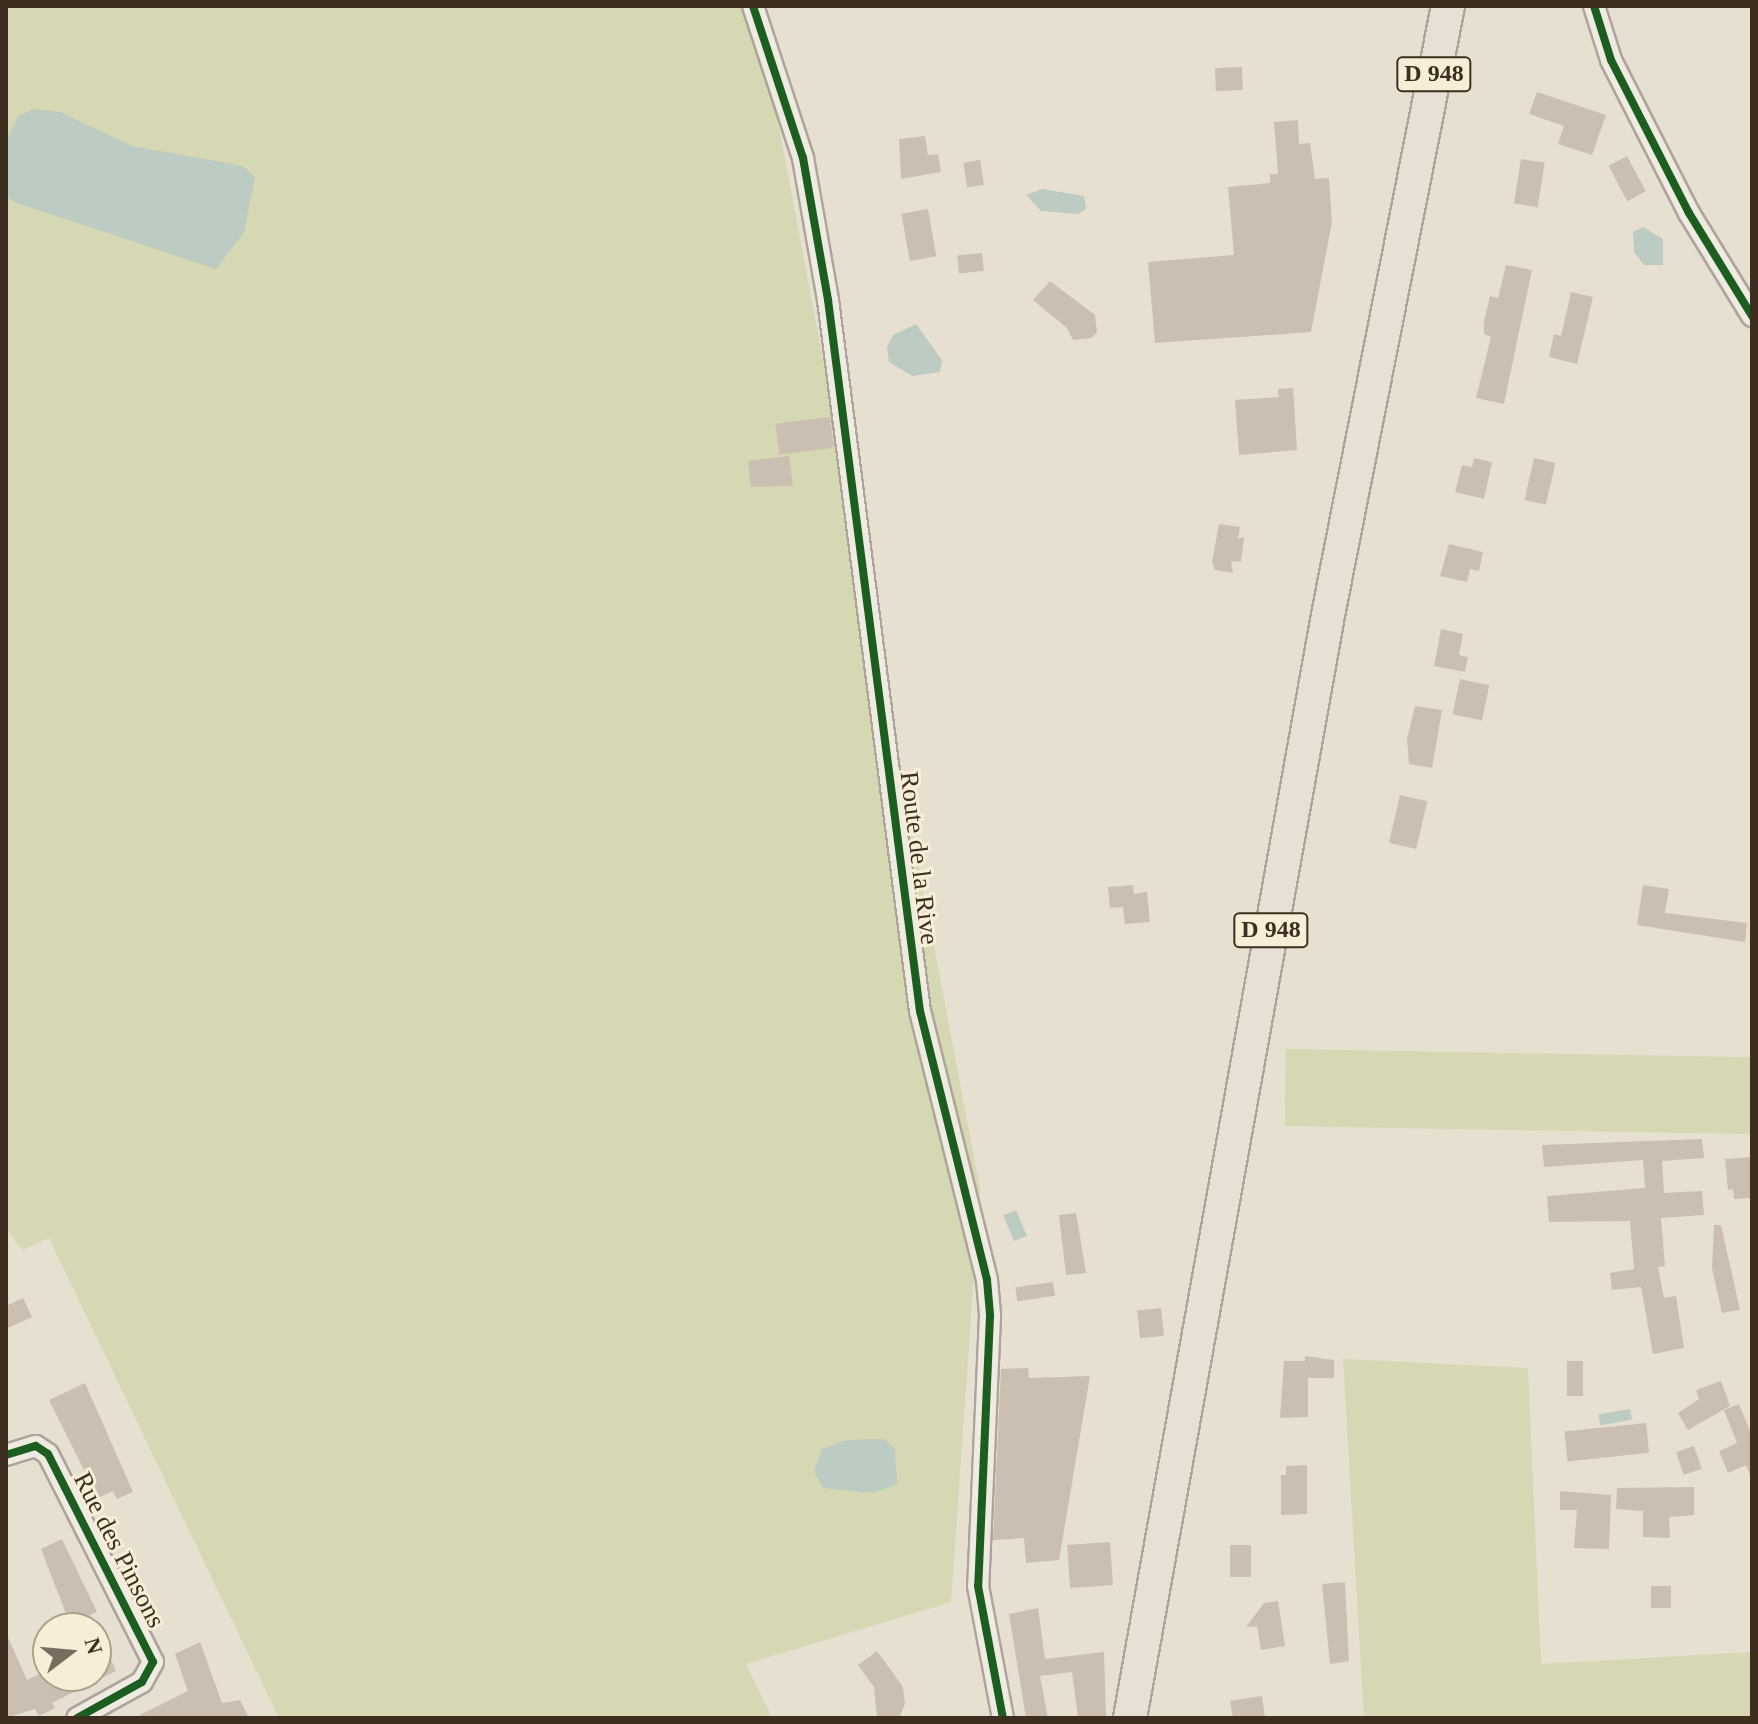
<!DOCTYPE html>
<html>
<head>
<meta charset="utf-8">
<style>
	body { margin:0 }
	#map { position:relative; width:1758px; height:1724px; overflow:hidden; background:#e7e0d1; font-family:Georgia,serif }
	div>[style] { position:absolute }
	.green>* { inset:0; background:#d6d7b3; transform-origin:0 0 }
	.water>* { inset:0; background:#bcccc2; transform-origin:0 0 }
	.building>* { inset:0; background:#cbbfb2; transform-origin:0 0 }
	.roads { filter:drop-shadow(2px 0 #ada599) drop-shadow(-2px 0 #ada599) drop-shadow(0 2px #ada599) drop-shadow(0 -2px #ada599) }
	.minor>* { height:20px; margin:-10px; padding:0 10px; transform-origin:10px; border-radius:10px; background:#efebe3 }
	.primary>* { height:32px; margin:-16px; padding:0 16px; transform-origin:16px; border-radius:16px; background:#e6e1d4 }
	.cycleway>* { height:8px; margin:-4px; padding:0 4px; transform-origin:4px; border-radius:4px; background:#1b5e20 }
	span { translate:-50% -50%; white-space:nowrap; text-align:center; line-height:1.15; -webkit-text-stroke:6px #f7eed8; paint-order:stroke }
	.shield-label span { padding:2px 6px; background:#f7eed8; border:2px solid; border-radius:6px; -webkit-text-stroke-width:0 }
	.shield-label { font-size:24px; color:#3d2e20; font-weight:700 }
	.street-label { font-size:26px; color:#3d2e20 }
	.frame { position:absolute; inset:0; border:8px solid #3d2e20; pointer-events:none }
	.north { position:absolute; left:32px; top:1612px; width:80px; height:80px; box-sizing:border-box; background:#f7eed8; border:2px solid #ada18e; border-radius:50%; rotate:74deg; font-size:22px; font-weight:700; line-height:32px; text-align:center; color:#3d2e20 }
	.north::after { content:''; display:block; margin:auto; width:28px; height:36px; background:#786c5e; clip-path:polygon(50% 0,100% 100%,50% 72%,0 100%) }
</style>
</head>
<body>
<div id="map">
	<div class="green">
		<div style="clip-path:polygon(6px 6px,756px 6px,980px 1189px,951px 1602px,746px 1664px,772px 1718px,279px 1718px,49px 1238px,22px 1250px,6px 1228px)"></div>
		<div style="left:1286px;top:1049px;width:466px;height:77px;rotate:1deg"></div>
		<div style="clip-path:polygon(1343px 1359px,1528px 1368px,1541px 1664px,1752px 1652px,1752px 1718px,1364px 1718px)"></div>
	</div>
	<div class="water">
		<div style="clip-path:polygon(33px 109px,60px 112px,132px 146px,243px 166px,255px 177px,244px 232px,216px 269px,14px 202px,6px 195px,6px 142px,18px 116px)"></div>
		<div style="clip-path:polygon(1042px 189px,1084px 196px,1086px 209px,1078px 214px,1041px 211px,1026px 195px)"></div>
		<div style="clip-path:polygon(1643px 227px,1663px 239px,1663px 265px,1644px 265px,1634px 252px,1633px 232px)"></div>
		<div style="clip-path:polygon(916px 324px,942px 360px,940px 372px,912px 376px,889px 362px,887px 347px,893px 335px)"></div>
		<div style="left:1016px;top:1210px;width:28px;height:14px;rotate:67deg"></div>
		<div style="left:1630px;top:1409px;width:11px;height:32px;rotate:80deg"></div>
		<div style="clip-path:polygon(884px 1439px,895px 1449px,897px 1484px,873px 1493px,823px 1488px,814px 1471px,822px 1449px,847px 1440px)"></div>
	</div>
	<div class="building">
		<div style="left:1242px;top:67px;width:23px;height:27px;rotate:88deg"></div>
		<div style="clip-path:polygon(1537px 92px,1606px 115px,1592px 155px,1558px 144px,1564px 126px,1529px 114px)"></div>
		<div style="clip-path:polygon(1298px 120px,1299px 144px,1310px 143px,1315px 179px,1329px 178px,1332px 222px,1311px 332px,1155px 343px,1148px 262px,1234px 255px,1228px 187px,1270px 183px,1270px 174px,1278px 174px,1274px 122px)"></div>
		<div style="clip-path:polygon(925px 136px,928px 155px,938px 154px,941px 172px,901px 179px,899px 139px)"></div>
		<div style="left:1627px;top:156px;width:40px;height:21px;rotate:62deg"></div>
		<div style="left:1521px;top:159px;width:24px;height:45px;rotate:9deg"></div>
		<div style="left:980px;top:160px;width:25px;height:17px;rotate:81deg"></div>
		<div style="left:928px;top:209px;width:48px;height:27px;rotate:80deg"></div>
		<div style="left:982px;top:253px;width:18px;height:25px;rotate:84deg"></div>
		<div style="clip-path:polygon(1506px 265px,1532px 270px,1504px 404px,1476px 398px,1491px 337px,1484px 334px,1484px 322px,1490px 296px,1498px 298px)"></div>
		<div style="clip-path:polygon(1050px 281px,1095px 315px,1097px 332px,1092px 338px,1073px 340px,1067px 328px,1033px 300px)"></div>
		<div style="clip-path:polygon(1571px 292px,1593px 297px,1577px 364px,1549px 357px,1554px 334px,1561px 336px)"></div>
		<div style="clip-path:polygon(1293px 388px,1297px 450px,1239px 455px,1235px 400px,1279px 397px,1278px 389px)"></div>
		<div style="left:830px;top:417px;width:31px;height:55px;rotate:83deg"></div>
		<div style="clip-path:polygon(789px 456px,793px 486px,751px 487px,748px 461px)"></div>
		<div style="clip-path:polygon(1474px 458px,1492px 462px,1484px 499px,1455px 492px,1462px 465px,1472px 467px)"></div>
		<div style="left:1534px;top:458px;width:22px;height:43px;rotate:13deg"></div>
		<div style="clip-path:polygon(1219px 524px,1240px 527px,1238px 539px,1244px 537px,1241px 562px,1231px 561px,1233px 573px,1215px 570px,1212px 562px)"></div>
		<div style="clip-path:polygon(1449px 544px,1483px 552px,1479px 571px,1470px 569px,1467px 582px,1440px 576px)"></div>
		<div style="clip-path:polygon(1441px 629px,1463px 634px,1459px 655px,1468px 657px,1465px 672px,1434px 666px)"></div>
		<div style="left:1460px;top:679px;width:30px;height:36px;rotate:12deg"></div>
		<div style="clip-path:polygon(1415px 706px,1442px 710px,1432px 768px,1409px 764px,1407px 739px)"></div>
		<div style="left:1400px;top:795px;width:28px;height:49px;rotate:13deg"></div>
		<div style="clip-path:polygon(1133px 885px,1134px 894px,1147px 892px,1150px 922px,1125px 924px,1123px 907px,1110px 908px,1108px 887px)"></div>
		<div style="clip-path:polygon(1643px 885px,1669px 889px,1665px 913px,1747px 923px,1745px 942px,1637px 925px)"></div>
		<div style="clip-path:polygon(1702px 1139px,1704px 1158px,1662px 1161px,1664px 1193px,1702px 1191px,1704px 1215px,1661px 1218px,1665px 1266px,1658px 1267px,1664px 1298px,1676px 1296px,1684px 1348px,1653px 1354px,1641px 1287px,1612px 1290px,1610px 1273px,1634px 1269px,1630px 1221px,1549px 1222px,1547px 1196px,1645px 1188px,1643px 1160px,1544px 1167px,1542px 1145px)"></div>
		<div style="clip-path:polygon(1752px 1157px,1752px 1198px,1734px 1199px,1733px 1189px,1728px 1190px,1725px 1159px)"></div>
		<div style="clip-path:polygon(1076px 1213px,1086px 1273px,1066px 1275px,1059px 1215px)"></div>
		<div style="clip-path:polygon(1714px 1225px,1721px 1225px,1740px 1310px,1722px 1313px,1712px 1268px)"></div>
		<div style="left:1053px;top:1282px;width:14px;height:38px;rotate:82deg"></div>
		<div style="clip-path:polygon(23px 1298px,32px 1317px,6px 1329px,6px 1306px)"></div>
		<div style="left:1161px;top:1308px;width:28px;height:24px;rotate:84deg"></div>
		<div style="clip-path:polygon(1305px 1356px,1334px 1360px,1334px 1378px,1308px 1378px,1308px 1417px,1280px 1418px,1284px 1361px,1305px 1361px)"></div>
		<div style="left:1567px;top:1361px;width:16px;height:35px"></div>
		<div style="clip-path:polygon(1028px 1368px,1029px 1378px,1090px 1376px,1059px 1560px,1026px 1563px,1024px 1538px,993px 1540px,1001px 1369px)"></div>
		<div style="clip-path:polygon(1721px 1381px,1730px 1406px,1688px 1430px,1678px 1413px,1699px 1399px,1696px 1390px)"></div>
		<div style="clip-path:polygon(85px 1383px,133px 1492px,117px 1499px,113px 1491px,98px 1498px,49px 1400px)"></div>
		<div style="clip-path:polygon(1739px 1404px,1752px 1436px,1751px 1478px,1746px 1465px,1728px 1473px,1719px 1451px,1737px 1443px,1724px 1410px)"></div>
		<div style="left:1646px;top:1423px;width:30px;height:82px;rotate:84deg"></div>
		<div style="left:1694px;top:1446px;width:24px;height:19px;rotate:71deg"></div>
		<div style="clip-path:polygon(1307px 1465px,1307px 1514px,1281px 1515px,1281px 1475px,1286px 1475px,1286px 1466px)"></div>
		<div style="clip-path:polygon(1694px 1487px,1694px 1515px,1669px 1517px,1670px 1538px,1643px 1537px,1643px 1511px,1616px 1509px,1617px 1488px)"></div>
		<div style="clip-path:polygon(1560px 1491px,1611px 1495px,1609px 1549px,1574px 1548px,1577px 1510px,1560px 1510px)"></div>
		<div style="clip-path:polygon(62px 1539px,97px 1612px,70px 1624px,41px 1549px)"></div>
		<div style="left:1110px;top:1542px;width:43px;height:43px;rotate:86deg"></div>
		<div style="left:1230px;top:1545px;width:21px;height:32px"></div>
		<div style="clip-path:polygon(1345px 1582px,1349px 1661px,1330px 1664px,1322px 1584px)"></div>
		<div style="left:1651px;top:1586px;width:20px;height:22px"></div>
		<div style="clip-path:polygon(1278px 1601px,1285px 1646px,1261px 1650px,1257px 1626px,1246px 1627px,1264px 1603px)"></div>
		<div style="clip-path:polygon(1038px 1608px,1045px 1659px,1104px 1652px,1106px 1716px,1078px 1718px,1072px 1672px,1040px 1676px,1048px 1718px,1026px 1718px,1009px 1614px)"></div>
		<div style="clip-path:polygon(96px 1628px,116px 1671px,52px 1703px,55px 1708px,39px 1716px,35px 1709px,6px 1718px,6px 1633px,27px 1680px,48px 1670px,48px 1676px,96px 1676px)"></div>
		<div style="clip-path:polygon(200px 1642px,222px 1703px,240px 1700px,249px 1718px,134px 1718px,188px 1691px,175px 1654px)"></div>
		<div style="clip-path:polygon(877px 1651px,903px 1687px,905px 1704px,899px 1718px,877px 1718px,874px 1687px,858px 1665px)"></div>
		<div style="clip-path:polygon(1262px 1696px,1265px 1718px,1233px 1718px,1230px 1701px)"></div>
	</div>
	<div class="roads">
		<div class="minor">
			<div style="left:753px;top:6px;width:160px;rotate:71.8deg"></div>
			<div style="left:803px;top:158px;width:144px;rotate:80deg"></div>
			<div style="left:828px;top:300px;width:717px;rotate:82.63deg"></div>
			<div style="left:920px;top:1011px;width:277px;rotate:76deg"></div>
			<div style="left:987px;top:1280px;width:36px;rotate:85deg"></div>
			<div style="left:990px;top:1316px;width:270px;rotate:92.5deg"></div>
			<div style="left:978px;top:1586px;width:134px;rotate:79.3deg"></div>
			<div style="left:1594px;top:6px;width:57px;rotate:72.5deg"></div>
			<div style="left:1611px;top:60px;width:172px;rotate:63deg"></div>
			<div style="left:1689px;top:213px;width:121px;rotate:58.5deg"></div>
			<div style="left:6px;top:1455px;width:31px;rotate:-17deg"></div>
			<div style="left:36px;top:1446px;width:14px;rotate:34deg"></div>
			<div style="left:48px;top:1454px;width:233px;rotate:63.2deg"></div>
			<div style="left:153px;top:1662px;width:23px;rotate:119deg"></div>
			<div style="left:142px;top:1682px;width:74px;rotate:151deg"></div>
		</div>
		<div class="primary">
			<div style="left:1130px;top:1718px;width:1121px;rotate:-79.82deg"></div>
			<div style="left:1328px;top:615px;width:621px;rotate:-78.85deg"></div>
		</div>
	</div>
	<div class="cycleway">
		<div style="left:753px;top:6px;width:160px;rotate:71.8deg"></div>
		<div style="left:803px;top:158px;width:144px;rotate:80deg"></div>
		<div style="left:828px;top:300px;width:717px;rotate:82.63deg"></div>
		<div style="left:920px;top:1011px;width:277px;rotate:76deg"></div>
		<div style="left:987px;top:1280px;width:36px;rotate:85deg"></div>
		<div style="left:990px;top:1316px;width:270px;rotate:92.5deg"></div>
		<div style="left:978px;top:1586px;width:134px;rotate:79.3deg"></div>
		<div style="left:1594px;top:6px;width:57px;rotate:72.5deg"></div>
		<div style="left:1611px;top:60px;width:172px;rotate:63deg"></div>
		<div style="left:1689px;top:213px;width:121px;rotate:58.5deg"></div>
		<div style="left:6px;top:1455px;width:31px;rotate:-17deg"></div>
		<div style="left:36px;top:1446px;width:14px;rotate:34deg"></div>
		<div style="left:48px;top:1454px;width:233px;rotate:63.2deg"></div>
		<div style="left:153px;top:1662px;width:23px;rotate:119deg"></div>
		<div style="left:142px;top:1682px;width:74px;rotate:151deg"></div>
	</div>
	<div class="shield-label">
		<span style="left:1434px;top:74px">D 948</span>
		<span style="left:1271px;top:930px">D 948</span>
	</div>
	<div class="street-label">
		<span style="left:919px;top:858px;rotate:83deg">Route de la Rive</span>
		<span style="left:119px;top:1550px;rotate:63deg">Rue des Pinsons</span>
	</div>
	<div class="frame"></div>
	<div class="north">N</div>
</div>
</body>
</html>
